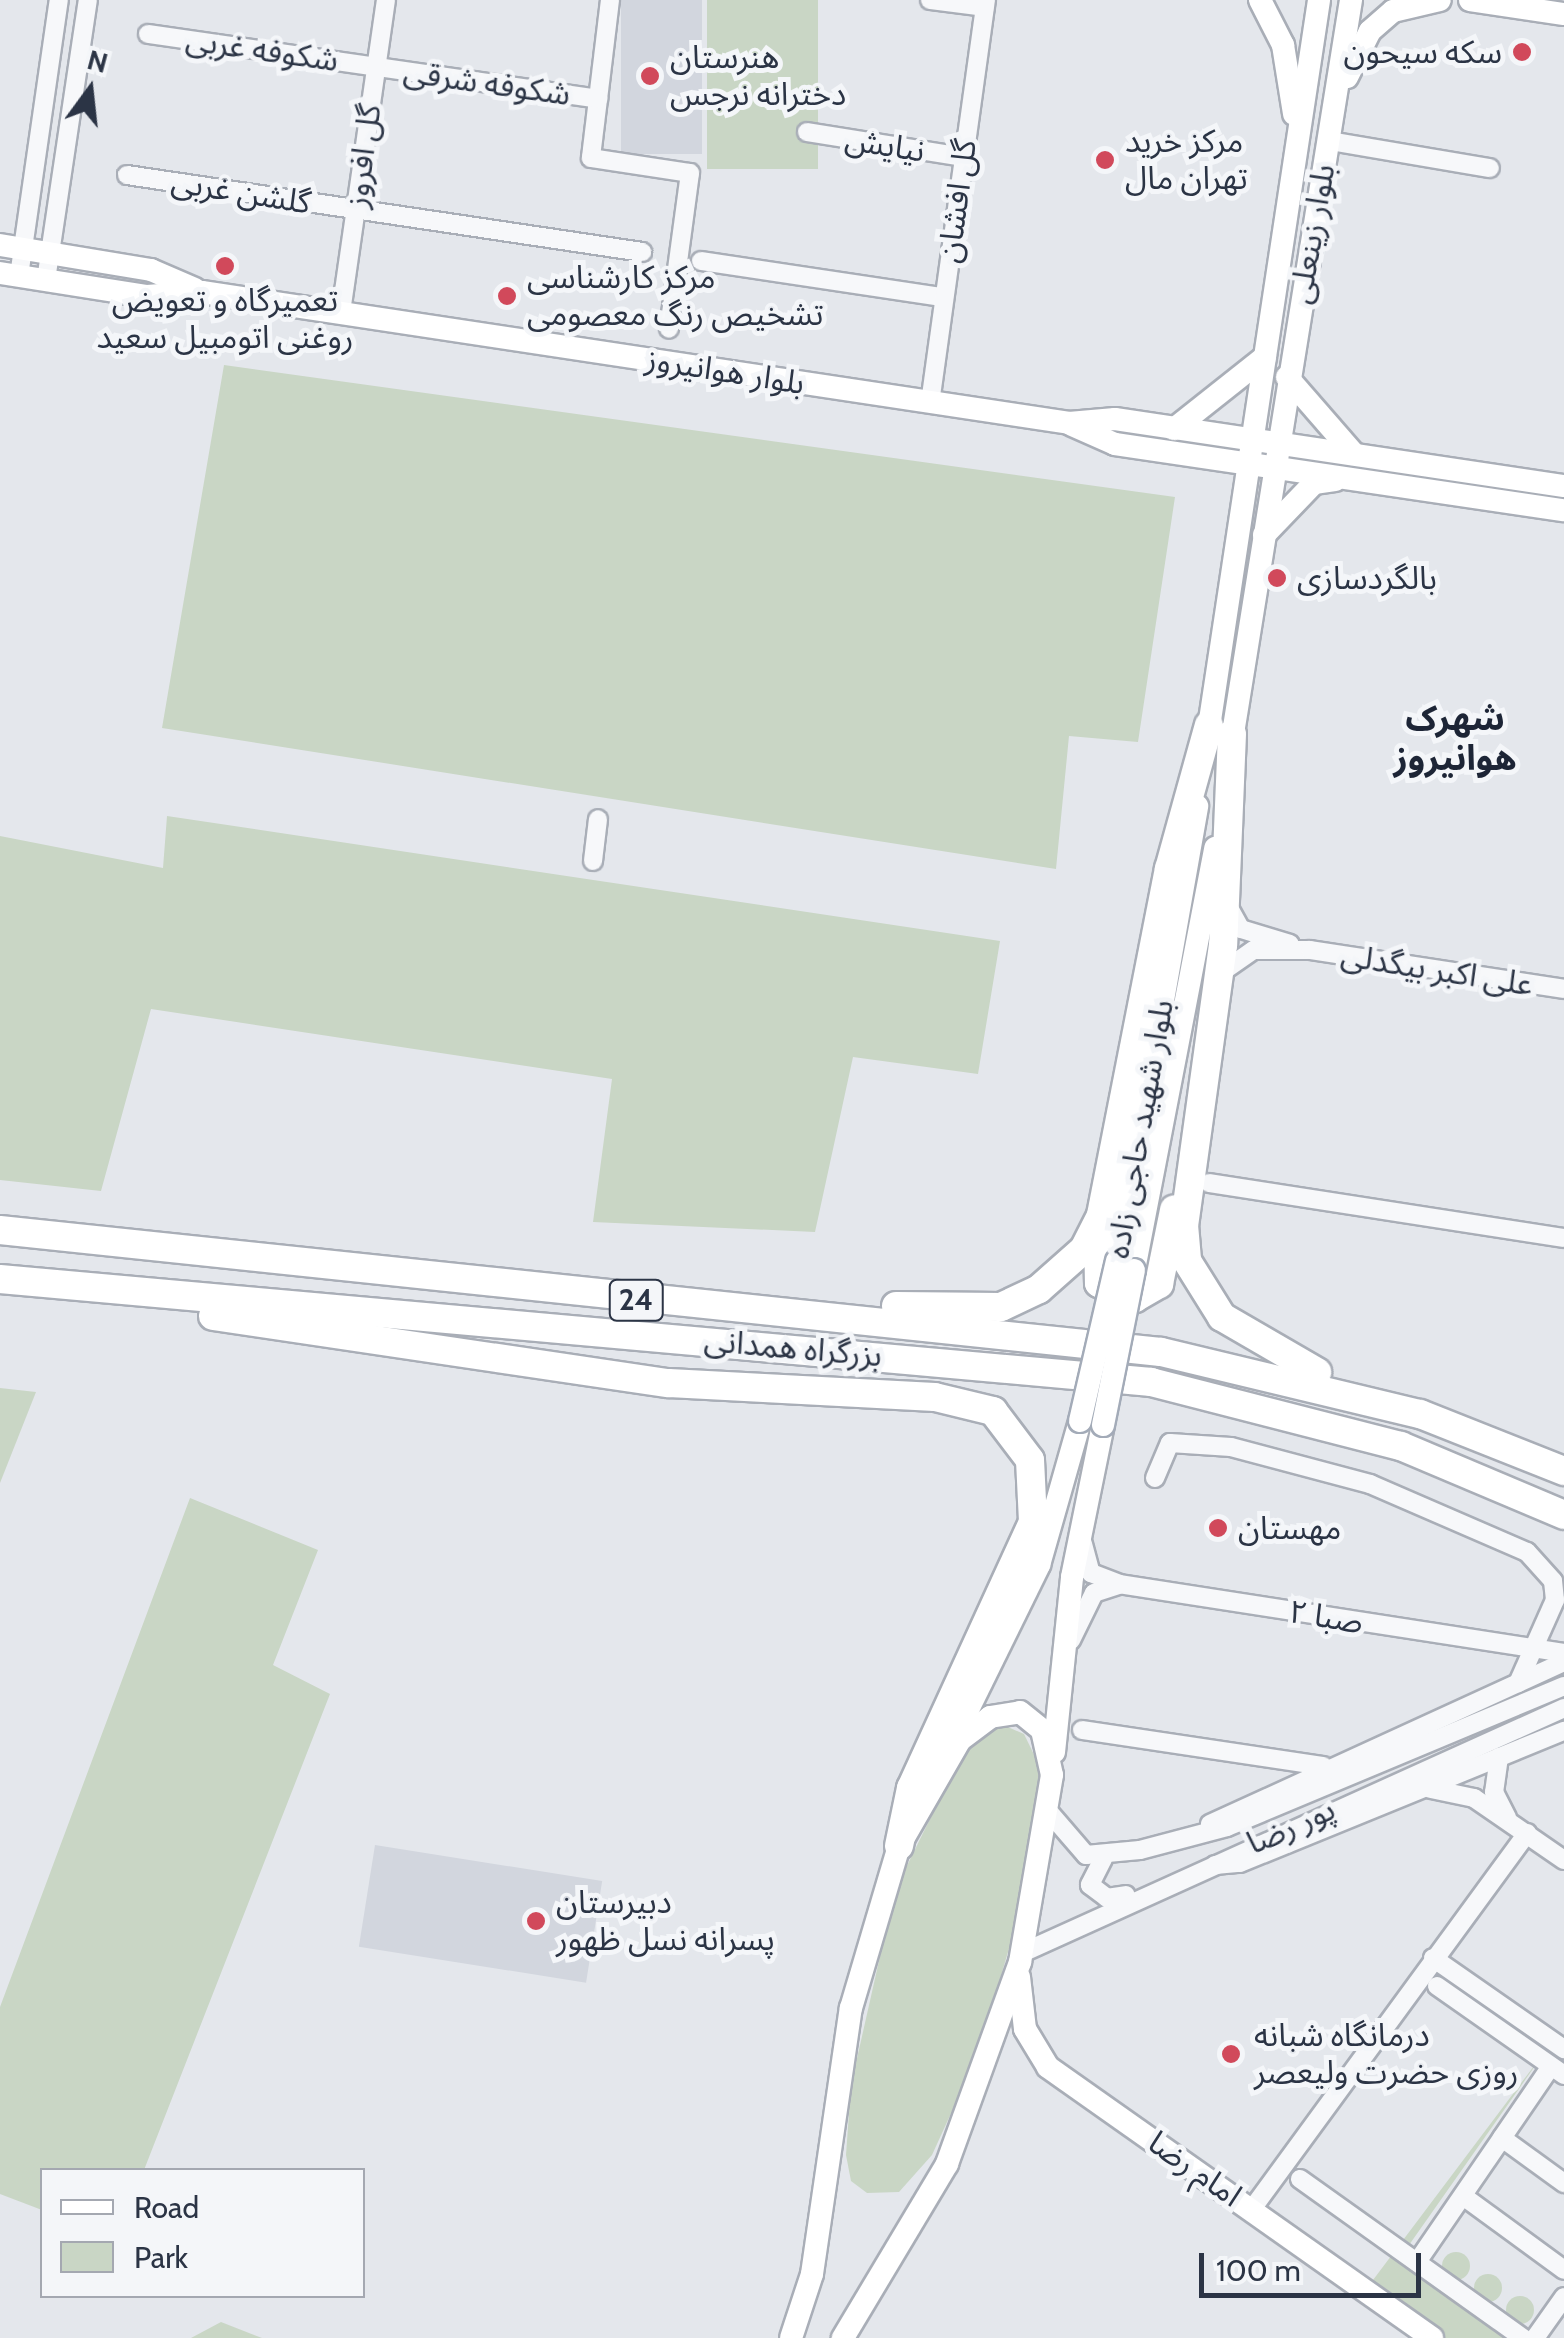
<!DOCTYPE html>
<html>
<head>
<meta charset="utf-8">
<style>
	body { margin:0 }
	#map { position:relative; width:1564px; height:2338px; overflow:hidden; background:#e4e7ec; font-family:Cabin,"Noto Sans Arabic",sans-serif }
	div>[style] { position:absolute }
	.built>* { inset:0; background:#d2d6de; transform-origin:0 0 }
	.green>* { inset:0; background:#c9d6c5; transform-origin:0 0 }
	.round { border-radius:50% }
	.roads { filter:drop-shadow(2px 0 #a9aeb7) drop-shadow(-2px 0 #a9aeb7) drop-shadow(0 2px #a9aeb7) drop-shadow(0 -2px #a9aeb7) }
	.minor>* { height:18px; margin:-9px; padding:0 9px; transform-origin:9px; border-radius:9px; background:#f7f8fa }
	.major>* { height:22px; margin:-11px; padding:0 11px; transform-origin:11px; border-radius:11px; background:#fff }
	.highway>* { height:28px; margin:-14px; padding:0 14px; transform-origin:14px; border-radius:14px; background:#fff }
	.bridges { filter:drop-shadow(2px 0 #a3abb8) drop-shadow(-2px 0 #a3abb8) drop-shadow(0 2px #a3abb8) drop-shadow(0 -2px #a3abb8) }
	.major-bridge>* { height:22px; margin:-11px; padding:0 11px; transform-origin:11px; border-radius:11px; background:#fff }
	.dots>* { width:28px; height:28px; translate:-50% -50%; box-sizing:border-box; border:5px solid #f4f6f9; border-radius:50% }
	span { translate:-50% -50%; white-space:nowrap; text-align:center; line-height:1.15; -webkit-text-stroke:10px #f4f6f9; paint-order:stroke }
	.shield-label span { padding:2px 8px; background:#f4f6f9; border:2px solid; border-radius:8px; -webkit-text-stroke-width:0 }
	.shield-label { font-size:30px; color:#2b3445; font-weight:700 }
	.street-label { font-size:32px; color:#2b3445 }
	.poi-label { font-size:32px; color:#2b3445 }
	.right { translate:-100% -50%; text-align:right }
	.left { translate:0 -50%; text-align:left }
	.neighbourhood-label { font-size:35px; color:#1d2536; font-weight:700 }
	.legend { position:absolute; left:40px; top:2168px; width:325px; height:130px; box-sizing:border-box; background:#f4f6f9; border:2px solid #a4a8b1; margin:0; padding:12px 18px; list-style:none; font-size:30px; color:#2b3445 }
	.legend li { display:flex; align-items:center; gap:20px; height:50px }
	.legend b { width:50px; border:2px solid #a4a8b1 }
	.north { position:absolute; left:40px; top:40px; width:100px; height:100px; -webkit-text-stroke:8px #f4f6f9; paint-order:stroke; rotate:15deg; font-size:28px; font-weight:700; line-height:40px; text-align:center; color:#2b3445 }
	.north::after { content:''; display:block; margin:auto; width:35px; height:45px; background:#2b3445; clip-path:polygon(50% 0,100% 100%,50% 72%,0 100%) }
	.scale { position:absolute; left:1199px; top:2253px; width:222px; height:45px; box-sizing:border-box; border:5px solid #2b3445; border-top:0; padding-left:12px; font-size:30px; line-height:35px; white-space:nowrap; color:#2b3445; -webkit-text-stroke:8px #f4f6f9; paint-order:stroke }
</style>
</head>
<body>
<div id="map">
	<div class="built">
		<div style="left:621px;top:0;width:81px;height:154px"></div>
		<div style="left:375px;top:1845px;width:230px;height:103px;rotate:9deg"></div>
	</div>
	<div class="green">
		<div style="left:707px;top:0;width:111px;height:169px"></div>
		<div style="clip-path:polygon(224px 365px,1175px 497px,1138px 742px,1069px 736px,1056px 869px,162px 728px)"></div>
		<div style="clip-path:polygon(167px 816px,1000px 941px,978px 1074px,853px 1057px,815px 1232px,593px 1222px,612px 1079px,151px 1009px,101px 1191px,0 1180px,0 836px,163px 868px)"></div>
		<div style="clip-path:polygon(0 1388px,36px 1392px,0 1483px)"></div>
		<div style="clip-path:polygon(190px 1498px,318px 1550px,273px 1665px,330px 1694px,144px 2170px,42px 2170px,42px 2210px,0 2194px,0 2007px)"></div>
		<div style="clip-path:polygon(1001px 1724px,1024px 1734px,1042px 1771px,1018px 1918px,978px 2054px,932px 2155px,899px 2192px,867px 2193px,851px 2181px,846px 2155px,851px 2085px,895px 1890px,962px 1754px)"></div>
		<div style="clip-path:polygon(1549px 2046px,1402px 2255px,1508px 2338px,1445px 2338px,1370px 2284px)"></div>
		<div class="round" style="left:1442px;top:2252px;width:28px;height:28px"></div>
		<div class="round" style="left:1474px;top:2274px;width:28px;height:28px"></div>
		<div class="round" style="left:1506px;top:2296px;width:28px;height:28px"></div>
		<div style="clip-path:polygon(221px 2322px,262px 2338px,191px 2338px)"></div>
	</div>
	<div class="roads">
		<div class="minor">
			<div style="left:610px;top:0;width:159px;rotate:96.9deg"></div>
			<div style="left:591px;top:158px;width:100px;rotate:8.6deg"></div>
			<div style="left:690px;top:173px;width:157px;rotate:97.7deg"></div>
			<div style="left:930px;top:0;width:55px;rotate:7.3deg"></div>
			<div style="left:148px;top:34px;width:455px;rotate:8.2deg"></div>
			<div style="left:807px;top:132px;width:158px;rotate:9.1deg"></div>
			<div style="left:1330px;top:141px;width:162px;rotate:9.6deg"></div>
			<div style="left:127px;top:175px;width:521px;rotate:8.5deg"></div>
			<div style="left:701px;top:261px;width:245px;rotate:8.5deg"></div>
			<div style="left:19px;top:276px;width:279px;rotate:-81.8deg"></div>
			<div style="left:46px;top:280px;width:283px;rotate:-81.5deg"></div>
			<div style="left:341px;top:312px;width:315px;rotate:-81.8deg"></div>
			<div style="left:930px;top:403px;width:407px;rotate:-82.1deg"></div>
			<div style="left:593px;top:861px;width:42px;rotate:-83.2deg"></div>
			<div style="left:1228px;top:906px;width:26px;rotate:61deg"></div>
			<div style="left:1241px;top:929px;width:51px;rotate:17deg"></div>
			<div style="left:1222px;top:972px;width:39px;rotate:-35deg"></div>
			<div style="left:1254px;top:950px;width:56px"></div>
			<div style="left:1310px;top:950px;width:257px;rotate:8.7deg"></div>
			<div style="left:1209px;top:1183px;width:359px;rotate:8.8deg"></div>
			<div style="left:1155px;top:1478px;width:38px;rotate:-67deg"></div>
			<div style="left:1170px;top:1443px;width:61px;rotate:3.8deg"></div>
			<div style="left:1231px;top:1447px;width:144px;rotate:14.9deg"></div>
			<div style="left:1370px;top:1484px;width:171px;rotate:23.4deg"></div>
			<div style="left:1527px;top:1552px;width:39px;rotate:48deg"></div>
			<div style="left:1553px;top:1581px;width:19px;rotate:84deg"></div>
			<div style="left:1555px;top:1600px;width:91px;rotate:114deg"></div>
			<div style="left:1083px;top:1544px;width:30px;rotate:75deg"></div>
			<div style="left:1091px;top:1573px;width:30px;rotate:21deg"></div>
			<div style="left:1119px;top:1584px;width:450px;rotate:8.8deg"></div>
			<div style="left:1071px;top:1640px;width:52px;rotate:-63.9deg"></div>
			<div style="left:1094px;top:1593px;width:26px;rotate:-18deg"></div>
			<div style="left:1082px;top:1730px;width:244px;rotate:8.5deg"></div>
			<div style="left:1499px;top:1757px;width:35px;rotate:98deg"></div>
			<div style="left:1494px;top:1792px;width:29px;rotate:63deg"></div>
			<div style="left:1431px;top:1789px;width:44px;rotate:11.8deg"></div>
			<div style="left:1474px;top:1798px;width:109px;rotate:34.6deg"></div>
			<div style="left:1048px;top:1811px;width:58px;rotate:49.2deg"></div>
			<div style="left:1086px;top:1855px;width:54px;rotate:-5.3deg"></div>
			<div style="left:1140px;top:1850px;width:90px;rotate:-14.8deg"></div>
			<div style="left:1227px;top:1827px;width:365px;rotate:-22.7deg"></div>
			<div style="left:1210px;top:1824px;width:389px;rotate:-24.6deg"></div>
			<div style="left:1103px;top:1859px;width:29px;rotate:117deg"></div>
			<div style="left:1090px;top:1885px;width:21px;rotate:37deg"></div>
			<div style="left:1107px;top:1898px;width:19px;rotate:-9deg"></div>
			<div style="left:1215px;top:1865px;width:25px;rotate:-5deg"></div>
			<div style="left:1240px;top:1863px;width:350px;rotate:-22.2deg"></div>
			<div style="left:1022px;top:1953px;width:595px;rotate:-24.32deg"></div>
			<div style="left:1433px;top:1958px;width:160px;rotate:34.8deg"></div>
			<div style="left:1437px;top:1986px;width:155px;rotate:35deg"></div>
			<div style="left:1502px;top:2138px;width:77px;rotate:36deg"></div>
			<div style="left:1300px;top:2179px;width:274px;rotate:35.5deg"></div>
			<div style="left:1463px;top:2196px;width:125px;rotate:36.2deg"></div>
			<div style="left:1252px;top:2209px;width:466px;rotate:-53.8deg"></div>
			<div style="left:1417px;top:2262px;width:237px;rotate:-55.6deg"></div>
			<div style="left:1535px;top:2338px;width:50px;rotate:-54.7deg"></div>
		</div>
		<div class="major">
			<div style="left:1260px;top:0;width:51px;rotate:62.9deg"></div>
			<div style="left:1283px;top:45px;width:70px;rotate:80.9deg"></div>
			<div style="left:1470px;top:0;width:95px;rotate:8.5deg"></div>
			<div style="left:1347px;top:77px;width:51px;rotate:-63.4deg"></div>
			<div style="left:1370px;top:31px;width:30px;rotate:-41deg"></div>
			<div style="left:1393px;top:11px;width:48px;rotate:-13.2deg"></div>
			<div style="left:0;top:245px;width:153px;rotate:9.4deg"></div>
			<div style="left:151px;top:270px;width:48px;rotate:23.4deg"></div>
			<div style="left:0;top:273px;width:149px;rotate:8.9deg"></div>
			<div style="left:147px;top:296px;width:55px;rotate:-4.2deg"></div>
			<div style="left:202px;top:292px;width:877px;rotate:8.59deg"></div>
			<div style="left:1069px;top:423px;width:46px;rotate:-5deg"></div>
			<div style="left:1115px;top:419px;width:454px;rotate:8.5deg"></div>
			<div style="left:1287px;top:377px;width:102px;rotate:49deg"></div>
			<div style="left:1072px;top:425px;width:47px;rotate:23.8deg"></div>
			<div style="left:1115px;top:444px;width:454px;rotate:8.4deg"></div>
			<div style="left:1174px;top:429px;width:116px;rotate:-38.4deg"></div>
			<div style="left:1264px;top:535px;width:72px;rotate:-46.1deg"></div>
			<div style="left:1314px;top:483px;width:21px;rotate:-8deg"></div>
			<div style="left:1207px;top:740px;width:748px;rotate:-81.39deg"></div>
			<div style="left:1230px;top:752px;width:762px;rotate:-80.86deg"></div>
			<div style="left:1117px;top:1261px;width:462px;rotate:-80deg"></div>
			<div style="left:1134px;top:1270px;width:430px;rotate:-79.1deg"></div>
			<div style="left:955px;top:1736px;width:191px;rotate:-63.8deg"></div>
			<div style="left:1039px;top:1565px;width:150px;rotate:-74.1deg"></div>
			<div style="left:1054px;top:1752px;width:176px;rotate:-84.1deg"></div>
			<div style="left:1072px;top:1577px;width:155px;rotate:-78.5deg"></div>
			<div style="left:1019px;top:1977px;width:52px;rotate:83.4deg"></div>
			<div style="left:1025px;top:2029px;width:44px;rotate:58.8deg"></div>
			<div style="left:1048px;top:2067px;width:470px;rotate:35.2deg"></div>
			<div style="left:791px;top:2338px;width:67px;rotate:-71.8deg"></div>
			<div style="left:812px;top:2274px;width:269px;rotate:-81.7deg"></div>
			<div style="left:851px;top:2008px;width:169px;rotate:-73.5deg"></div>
			<div style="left:899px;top:1846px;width:122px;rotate:-60.1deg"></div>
			<div style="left:960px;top:1740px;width:38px;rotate:-37deg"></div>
			<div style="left:990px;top:1717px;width:30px;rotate:-9deg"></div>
			<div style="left:1020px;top:1712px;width:28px;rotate:39deg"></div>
			<div style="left:1042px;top:1730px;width:46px;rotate:77.5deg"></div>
			<div style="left:1052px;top:1775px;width:190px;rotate:99.7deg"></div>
			<div style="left:1020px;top:1962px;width:215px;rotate:109.9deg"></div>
			<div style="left:947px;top:2164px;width:203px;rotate:120.9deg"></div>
		</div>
		<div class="highway">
			<div style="left:1232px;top:734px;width:211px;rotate:92.4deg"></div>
			<div style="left:1223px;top:945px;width:283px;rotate:97.9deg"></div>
			<div style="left:1184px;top:1225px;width:36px;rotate:85deg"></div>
			<div style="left:1187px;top:1261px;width:66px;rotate:58deg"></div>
			<div style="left:1222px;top:1317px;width:110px;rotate:30.1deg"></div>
			<div style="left:0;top:1230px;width:1167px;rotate:6deg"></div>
			<div style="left:1161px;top:1352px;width:266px;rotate:13.5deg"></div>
			<div style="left:1420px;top:1414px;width:155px;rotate:21.6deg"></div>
			<div style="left:1098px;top:1232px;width:51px;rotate:88.9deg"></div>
			<div style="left:1099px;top:1283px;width:39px;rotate:23deg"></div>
			<div style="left:1135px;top:1298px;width:28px;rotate:-30deg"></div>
			<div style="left:1159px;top:1284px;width:76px;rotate:-78.5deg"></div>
			<div style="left:0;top:1279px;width:1156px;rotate:5.11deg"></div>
			<div style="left:1151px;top:1382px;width:258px;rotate:14.4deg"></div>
			<div style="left:1401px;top:1446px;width:177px;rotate:22.9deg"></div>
			<div style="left:896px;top:1306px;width:105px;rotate:0.5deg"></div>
			<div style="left:1001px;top:1307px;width:42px;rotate:-25.3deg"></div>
			<div style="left:1039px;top:1289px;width:60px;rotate:-41.6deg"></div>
			<div style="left:1084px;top:1249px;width:38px;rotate:-63deg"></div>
			<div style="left:1101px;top:1215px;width:353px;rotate:-78.9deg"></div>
			<div style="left:1169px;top:869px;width:149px;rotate:-74.5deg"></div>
			<div style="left:213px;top:1316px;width:461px;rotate:8.4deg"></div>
			<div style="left:669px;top:1383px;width:266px;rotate:3deg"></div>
			<div style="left:935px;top:1397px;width:60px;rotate:13.6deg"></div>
			<div style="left:993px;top:1411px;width:61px;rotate:52.9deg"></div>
			<div style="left:1030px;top:1460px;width:62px;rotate:87.2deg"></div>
			<div style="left:1033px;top:1522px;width:293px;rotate:114.6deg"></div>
			<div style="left:911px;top:1788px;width:59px;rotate:101.7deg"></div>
		</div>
	</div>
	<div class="bridges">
		<div class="major-bridge">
			<div style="left:1080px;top:1421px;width:164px;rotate:-77deg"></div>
			<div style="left:1103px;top:1425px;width:158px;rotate:-78.7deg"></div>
		</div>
	</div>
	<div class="dots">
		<div style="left:1522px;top:52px;background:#d1495b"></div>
		<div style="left:650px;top:76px;background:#d1495b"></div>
		<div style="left:1105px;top:160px;background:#d1495b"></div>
		<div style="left:225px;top:266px;background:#d1495b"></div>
		<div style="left:507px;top:296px;background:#d1495b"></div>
		<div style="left:1277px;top:578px;background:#d1495b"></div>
		<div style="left:1218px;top:1528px;background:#d1495b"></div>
		<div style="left:536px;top:1921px;background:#d1495b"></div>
		<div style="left:1231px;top:2054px;background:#d1495b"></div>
	</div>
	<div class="shield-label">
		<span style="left:636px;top:1300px">24</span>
	</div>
	<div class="street-label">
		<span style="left:262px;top:50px;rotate:8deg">شکوفه غربی</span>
		<span style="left:487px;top:83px;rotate:8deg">شکوفه شرقی</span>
		<span style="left:885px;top:145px;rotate:9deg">نیایش</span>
		<span style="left:363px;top:156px;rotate:-82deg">گل افروز</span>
		<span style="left:241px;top:192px;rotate:9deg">گلشن غربی</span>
		<span style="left:957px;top:201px;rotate:-82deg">گل افشان</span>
		<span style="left:1312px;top:234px;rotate:-80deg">بلوار زینعلی</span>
		<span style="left:725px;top:371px;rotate:9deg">بلوار هوانیروز</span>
		<span style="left:1437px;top:970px;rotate:9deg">علی اکبر بیگدلی</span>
		<span style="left:1140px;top:1129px;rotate:-80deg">بلوار شهید حاجی زاده</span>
		<span style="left:793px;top:1348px;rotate:5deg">بزرگراه همدانی</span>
		<span style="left:1326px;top:1617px;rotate:9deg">صبا ۲</span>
		<span style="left:1291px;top:1826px;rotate:-24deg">پور رضا</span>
		<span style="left:1195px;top:2169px;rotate:35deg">امام رضا</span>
	</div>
	<div class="poi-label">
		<span class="right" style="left:1502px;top:52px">سکه سیحون</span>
		<span class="left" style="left:670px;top:76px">هنرستان<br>دخترانه نرجس</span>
		<span class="left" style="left:1125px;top:160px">مرکز خرید<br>تهران مال</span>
		<span class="left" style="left:527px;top:296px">مرکز کارشناسی<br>تشخیص رنگ معصومی</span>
		<span style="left:225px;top:319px">تعمیرگاه و تعویض<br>روغنی اتومبیل سعید</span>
		<span class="left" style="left:1297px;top:578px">بالگردسازی</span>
		<span class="left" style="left:1238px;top:1528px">مهستان</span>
		<span class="left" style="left:556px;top:1921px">دبیرستان<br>پسرانه نسل ظهور</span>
		<span class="left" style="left:1254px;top:2054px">درمانگاه شبانه<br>روزی حضرت ولیعصر</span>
	</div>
	<div class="neighbourhood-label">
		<span style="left:1455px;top:738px">شهرک<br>هوانیروز</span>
	</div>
	<ul class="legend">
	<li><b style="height:12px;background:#fff"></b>Road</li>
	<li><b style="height:28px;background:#c9d6c5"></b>Park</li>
	</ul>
	<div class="north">N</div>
	<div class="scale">100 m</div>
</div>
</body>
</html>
